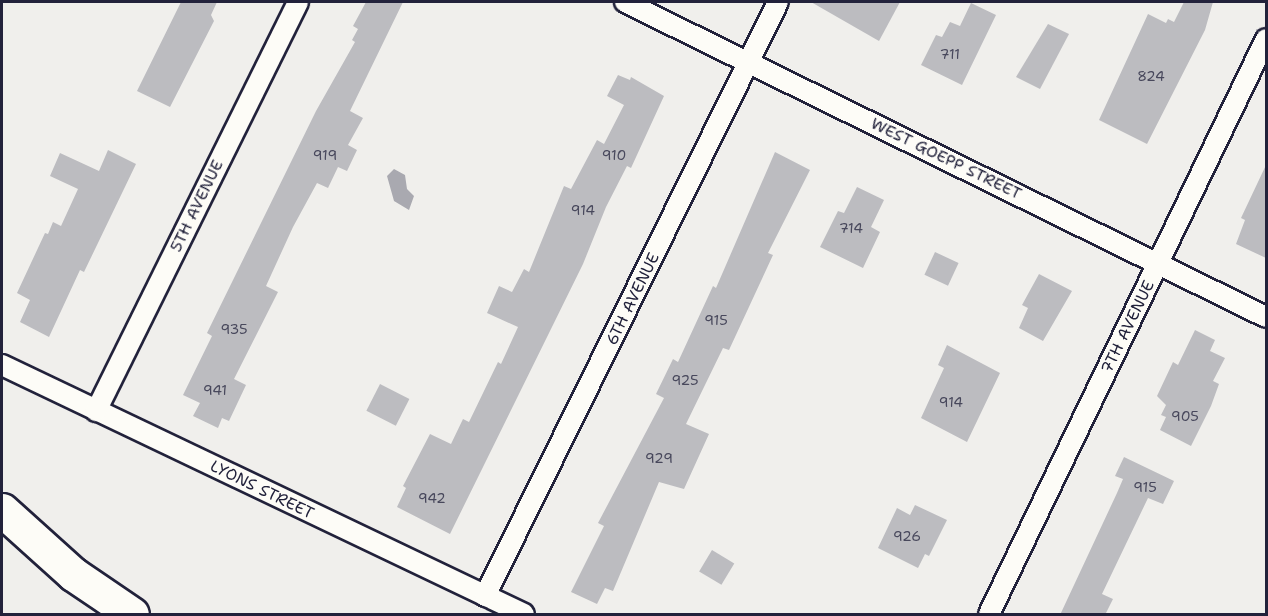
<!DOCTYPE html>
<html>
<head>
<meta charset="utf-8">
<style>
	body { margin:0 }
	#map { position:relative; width:1268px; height:616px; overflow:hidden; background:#f0efec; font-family:"Shantell Sans",sans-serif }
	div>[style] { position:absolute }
	.water>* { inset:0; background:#a9a9b0 }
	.building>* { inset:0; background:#bcbcc0; transform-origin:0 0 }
	.roads { filter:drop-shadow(2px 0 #22223b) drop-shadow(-2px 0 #22223b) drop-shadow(0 2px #22223b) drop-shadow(0 -2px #22223b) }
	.minor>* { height:20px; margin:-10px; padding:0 10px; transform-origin:10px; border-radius:10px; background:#fdfcf7 }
	.motorway>* { height:33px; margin:-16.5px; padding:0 16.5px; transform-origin:16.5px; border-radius:16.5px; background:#fdfcf7 }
	span { translate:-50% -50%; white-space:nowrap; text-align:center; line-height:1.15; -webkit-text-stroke:5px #fdfcf7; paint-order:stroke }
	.number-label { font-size:14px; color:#48485c }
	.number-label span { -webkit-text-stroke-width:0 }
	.street-label { font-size:16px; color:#22223b }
	.frame { position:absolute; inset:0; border:3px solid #22223b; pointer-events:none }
</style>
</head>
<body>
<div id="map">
	<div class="water">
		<div style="clip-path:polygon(394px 169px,405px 175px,407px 189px,414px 196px,409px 210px,394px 201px,387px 176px)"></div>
	</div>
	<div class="building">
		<div style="clip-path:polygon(181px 2px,217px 2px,211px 15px,214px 21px,170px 107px,137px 91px)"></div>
		<div style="clip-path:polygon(366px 2px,403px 2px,350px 111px,363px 118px,348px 145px,357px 150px,347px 171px,338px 167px,328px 188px,317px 183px,293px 227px,266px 286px,278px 292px,234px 379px,246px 385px,229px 421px,222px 418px,218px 428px,193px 416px,200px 403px,183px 395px,212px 336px,207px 333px,316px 111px,355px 42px,352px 40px,358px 29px,353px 26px)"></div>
		<div style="clip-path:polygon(811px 2px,900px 2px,879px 41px)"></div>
		<div style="clip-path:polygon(1184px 2px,1213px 2px,1205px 30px,1147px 144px,1099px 120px,1148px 14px,1166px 23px,1168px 19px,1174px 22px)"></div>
		<div style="clip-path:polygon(971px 3px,996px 15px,962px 85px,921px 65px,936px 35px,942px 37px,950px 22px,960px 26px)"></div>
		<div style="clip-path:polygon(1048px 24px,1069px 34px,1040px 89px,1016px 77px)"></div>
		<div style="clip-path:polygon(618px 75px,630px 80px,631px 77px,664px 96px,631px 168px,627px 166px,606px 207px,583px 264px,450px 534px,397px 507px,406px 488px,403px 486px,430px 434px,451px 444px,463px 419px,469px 422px,498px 362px,501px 364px,518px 327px,487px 313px,499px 286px,512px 292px,524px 269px,529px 272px,564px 186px,571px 189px,597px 140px,604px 144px,624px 105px,607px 96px)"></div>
		<div style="clip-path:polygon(108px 150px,136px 164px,84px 272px,80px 270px,49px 337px,20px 322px,30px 300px,17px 293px,45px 233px,48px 234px,53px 222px,61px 226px,78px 189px,50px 176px,60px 153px,99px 171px)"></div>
		<div style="clip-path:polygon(775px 152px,810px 170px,768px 253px,773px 255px,729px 350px,723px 348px,686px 424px,709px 434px,684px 489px,659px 482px,613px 591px,605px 588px,597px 604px,571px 592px,604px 526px,598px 523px,664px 398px,656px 394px,673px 359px,678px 362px,713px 286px,716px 288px)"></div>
		<div style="clip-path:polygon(1266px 165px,1266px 258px,1236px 244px,1245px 220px,1241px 218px)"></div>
		<div style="clip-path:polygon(857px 187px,884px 200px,871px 227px,880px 232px,863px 268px,820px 247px,838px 211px,844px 213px)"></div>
		<div style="left:935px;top:252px;width:26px;height:25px;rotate:25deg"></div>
		<div style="clip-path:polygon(1039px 274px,1072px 291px,1043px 341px,1019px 328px,1028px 308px,1022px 305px)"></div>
		<div style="clip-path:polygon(1195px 330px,1215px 340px,1210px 351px,1225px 358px,1213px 381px,1219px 384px,1211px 406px,1191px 446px,1160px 430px,1166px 417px,1161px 415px,1166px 405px,1157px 396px,1173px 362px,1178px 365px)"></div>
		<div style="clip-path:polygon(947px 345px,1000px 373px,967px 442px,921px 418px,944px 368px,938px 365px)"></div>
		<div style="left:380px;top:384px;width:33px;height:30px;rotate:27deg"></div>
		<div style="clip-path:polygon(1124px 457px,1174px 481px,1163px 504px,1148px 498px,1102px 594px,1113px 599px,1105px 615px,1060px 615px,1117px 493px,1123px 479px,1115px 476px)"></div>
		<div style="clip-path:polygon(915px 505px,947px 520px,929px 556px,925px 554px,918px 568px,878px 548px,897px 508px,910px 515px)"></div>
		<div style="left:712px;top:550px;width:26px;height:25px;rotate:31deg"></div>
	</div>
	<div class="roads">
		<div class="minor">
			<div style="left:625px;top:2px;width:714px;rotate:26.17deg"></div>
			<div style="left:2px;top:365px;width:578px;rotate:25.5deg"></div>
			<div style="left:96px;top:411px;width:456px;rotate:-63.7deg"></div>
			<div style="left:485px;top:596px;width:662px;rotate:-63.74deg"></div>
			<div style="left:989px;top:614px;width:638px;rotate:-64.28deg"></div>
		</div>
		<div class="motorway">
			<div style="left:2px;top:510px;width:96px;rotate:42deg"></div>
			<div style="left:73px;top:574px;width:71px;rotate:34.1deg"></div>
		</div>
	</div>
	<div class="number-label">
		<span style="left:950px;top:54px">711</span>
		<span style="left:1151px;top:76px">824</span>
		<span style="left:325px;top:155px">919</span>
		<span style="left:614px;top:155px">910</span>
		<span style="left:583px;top:210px">914</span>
		<span style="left:851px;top:228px">714</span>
		<span style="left:716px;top:320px">915</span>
		<span style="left:234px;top:329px">935</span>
		<span style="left:685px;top:380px">925</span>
		<span style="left:215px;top:390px">941</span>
		<span style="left:951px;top:402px">914</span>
		<span style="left:1185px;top:416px">905</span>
		<span style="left:659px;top:458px">929</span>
		<span style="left:1145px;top:487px">915</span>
		<span style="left:432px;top:498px">942</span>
		<span style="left:907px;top:536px">926</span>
	</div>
	<div class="street-label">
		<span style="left:946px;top:159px;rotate:26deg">WEST GOEPP STREET</span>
		<span style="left:197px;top:206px;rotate:-64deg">5TH AVENUE</span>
		<span style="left:633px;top:299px;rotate:-64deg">6TH AVENUE</span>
		<span style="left:1128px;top:327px;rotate:-64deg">7TH AVENUE</span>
		<span style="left:262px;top:490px;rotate:26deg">LYONS STREET</span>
	</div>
	<div class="frame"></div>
</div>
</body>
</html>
